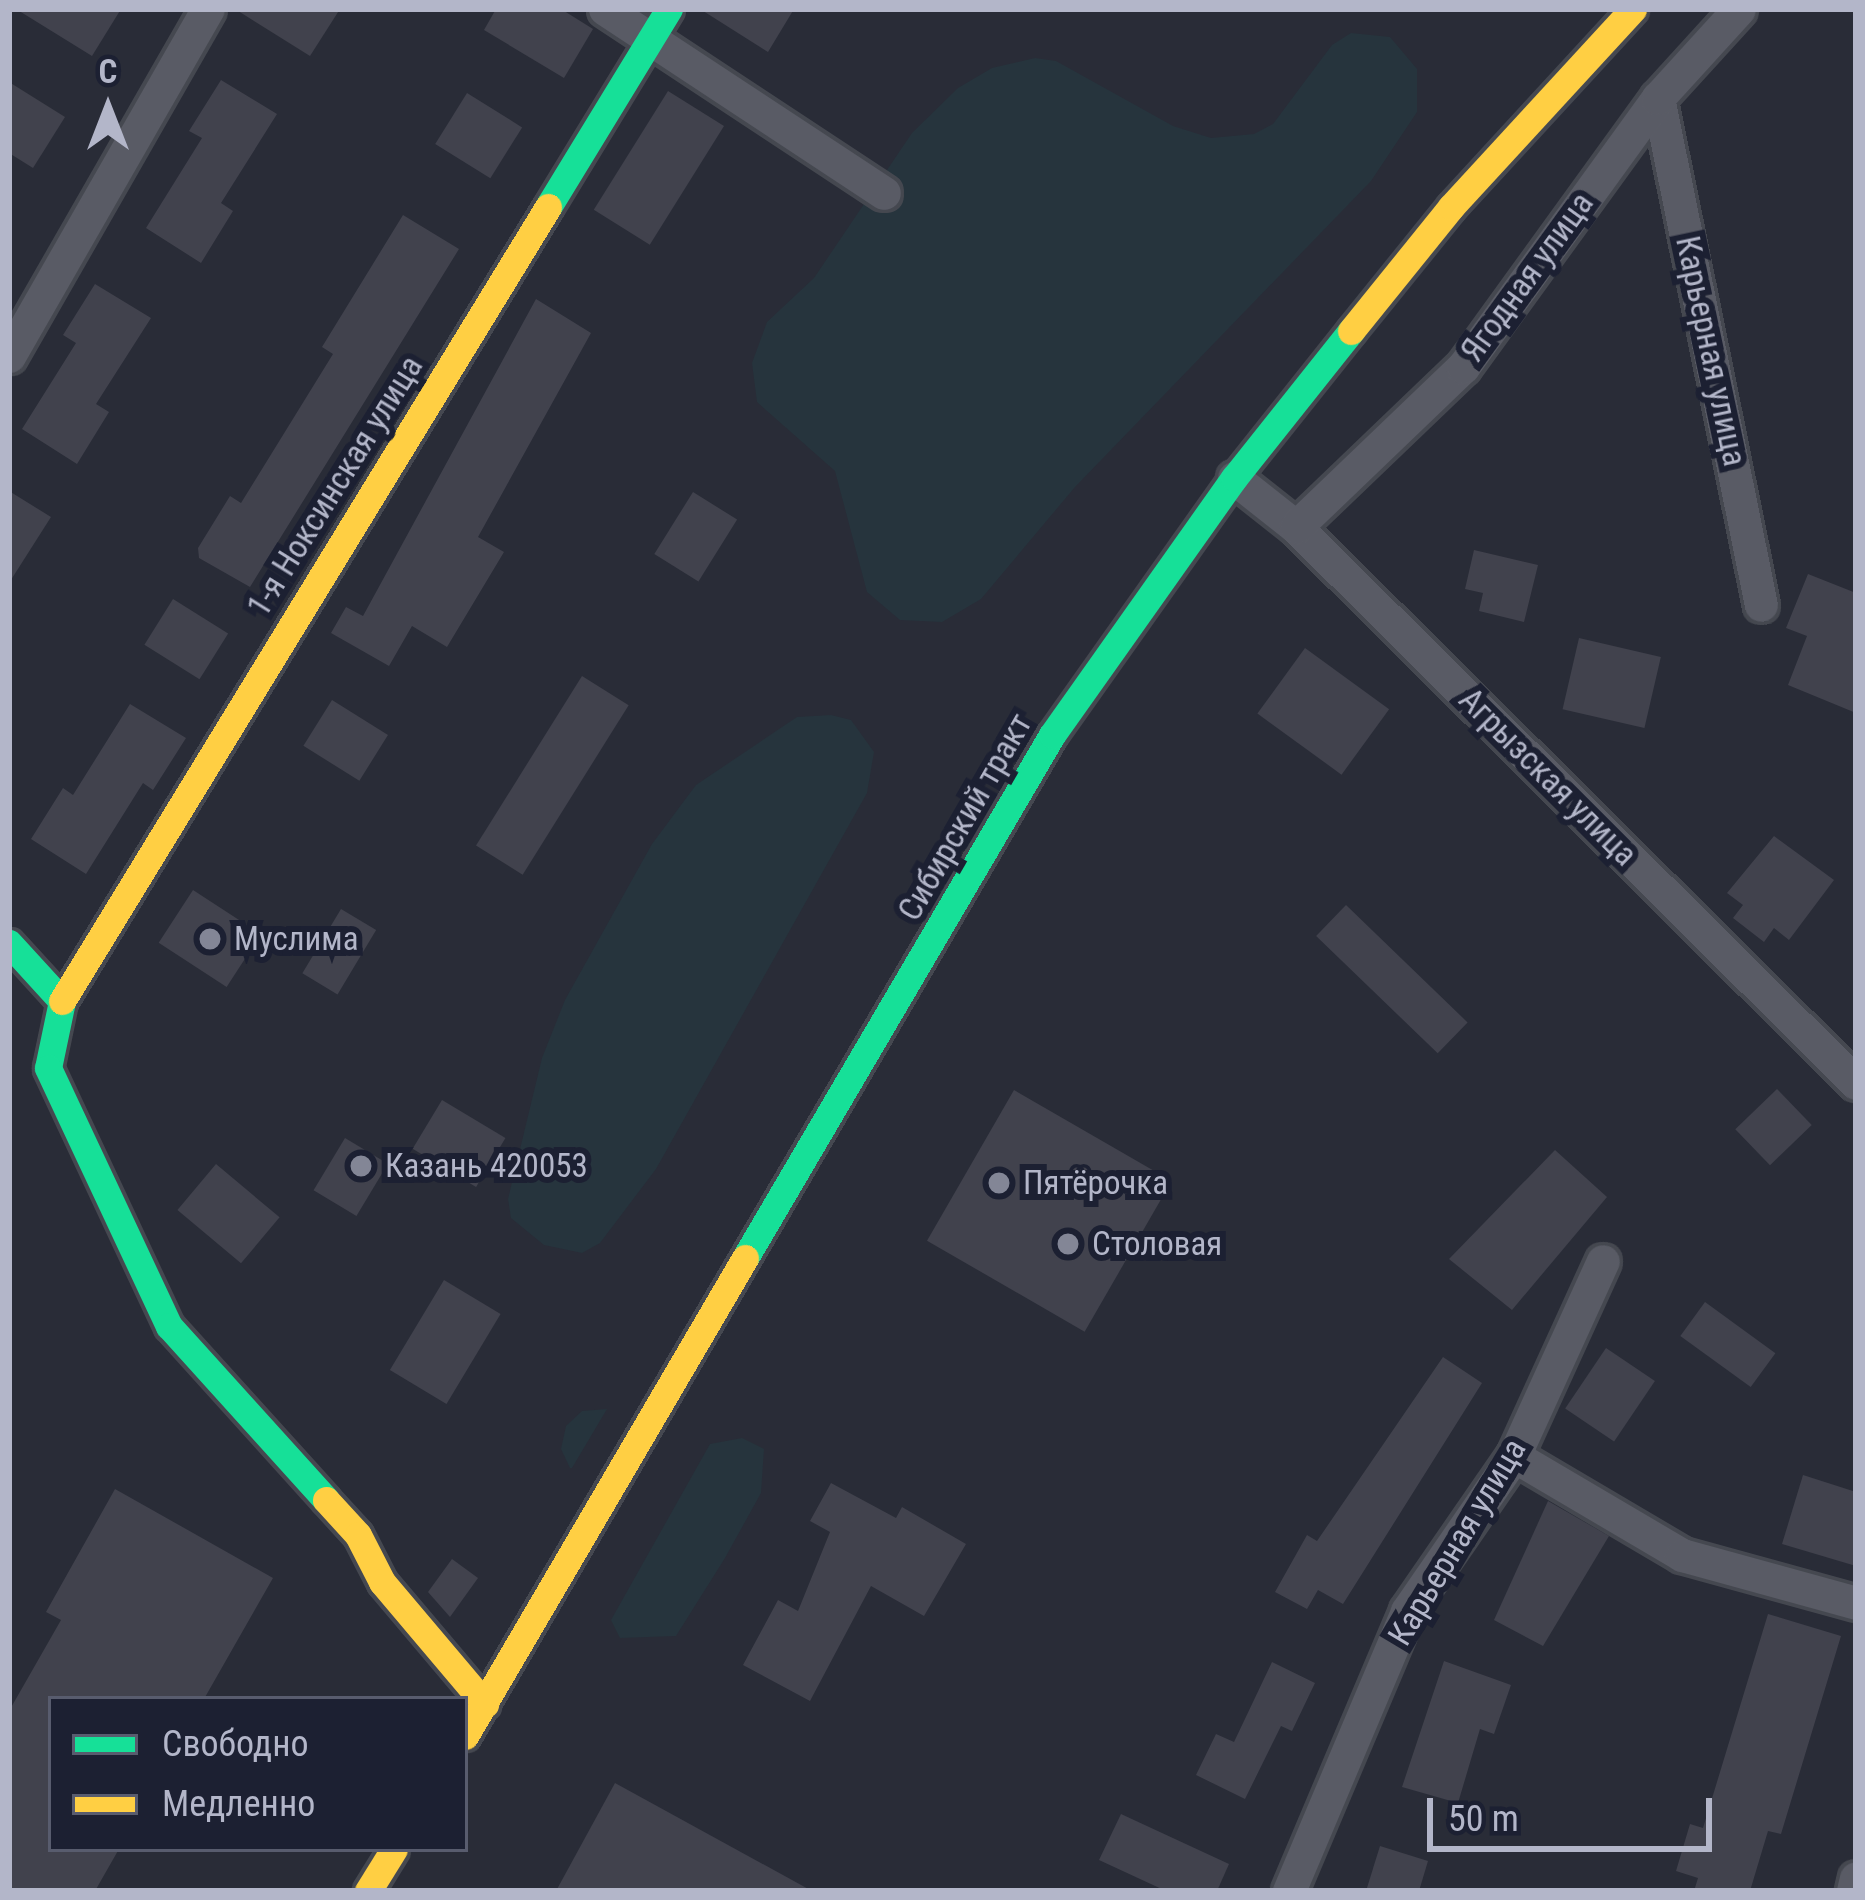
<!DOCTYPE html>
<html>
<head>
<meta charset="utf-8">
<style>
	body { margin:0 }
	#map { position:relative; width:1865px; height:1900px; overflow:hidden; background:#292c37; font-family:"Roboto Condensed",sans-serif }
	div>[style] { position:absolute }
	.green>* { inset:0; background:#26343d }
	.building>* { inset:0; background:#41424d; transform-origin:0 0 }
	.roads { filter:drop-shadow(3px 0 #454850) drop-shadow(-3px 0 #454850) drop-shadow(0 3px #454850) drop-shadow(0 -3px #454850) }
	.street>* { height:33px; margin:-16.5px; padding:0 16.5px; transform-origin:16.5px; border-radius:16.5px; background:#595b65 }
	.fast>* { height:27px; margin:-13.5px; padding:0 13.5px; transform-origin:13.5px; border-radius:13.5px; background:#16e098 }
	.slow>* { height:27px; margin:-13.5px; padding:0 13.5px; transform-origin:13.5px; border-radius:13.5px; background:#ffcf43 }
	.dots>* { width:33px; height:33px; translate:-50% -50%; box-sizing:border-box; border:6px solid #1c2032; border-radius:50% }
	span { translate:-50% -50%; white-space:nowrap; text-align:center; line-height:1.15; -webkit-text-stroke:12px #1c2032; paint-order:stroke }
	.street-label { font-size:33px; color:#b3b6c9 }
	.poi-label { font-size:33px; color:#b3b6c9 }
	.left { translate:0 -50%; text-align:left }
	.frame { position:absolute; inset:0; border:12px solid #b3b6c9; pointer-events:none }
	.legend { position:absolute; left:48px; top:1696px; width:420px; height:156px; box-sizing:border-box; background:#1c2032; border:3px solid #585c6e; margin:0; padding:15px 21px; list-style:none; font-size:36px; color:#b3b6c9 }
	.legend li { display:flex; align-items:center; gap:24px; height:60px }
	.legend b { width:60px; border:3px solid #585c6e }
	.north { position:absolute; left:48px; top:48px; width:120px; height:120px; -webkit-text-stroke:9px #1c2032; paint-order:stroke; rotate:0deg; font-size:33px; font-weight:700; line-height:48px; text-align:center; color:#b3b6c9 }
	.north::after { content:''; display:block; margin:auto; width:42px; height:54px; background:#b3b6c9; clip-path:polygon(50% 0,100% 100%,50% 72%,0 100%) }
	.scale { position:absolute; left:1427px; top:1798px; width:285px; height:54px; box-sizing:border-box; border:6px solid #b3b6c9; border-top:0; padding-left:15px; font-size:36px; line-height:42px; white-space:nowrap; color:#b3b6c9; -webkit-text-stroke:9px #1c2032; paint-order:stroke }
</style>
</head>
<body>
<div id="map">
	<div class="green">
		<div style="clip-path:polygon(1351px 33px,1390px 37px,1417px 69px,1417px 112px,1371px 181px,1075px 487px,981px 599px,942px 622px,900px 620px,867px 592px,835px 471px,757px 402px,752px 363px,767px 322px,814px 278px,912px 133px,958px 88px,992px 68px,1035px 58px,1056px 61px,1173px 126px,1211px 138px,1254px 134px,1273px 124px,1332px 45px)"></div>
		<div style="clip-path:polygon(831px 715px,851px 720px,874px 752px,867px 793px,656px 1169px,600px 1243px,582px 1253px,544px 1245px,511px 1218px,508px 1199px,542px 1058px,565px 1000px,652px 844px,696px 785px,797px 717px)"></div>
		<div style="clip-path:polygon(607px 1409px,572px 1468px,570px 1468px,561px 1449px,566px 1426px,582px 1411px)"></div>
		<div style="clip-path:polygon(742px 1438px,764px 1449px,761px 1493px,725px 1558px,676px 1636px,620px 1638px,611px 1620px,710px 1444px)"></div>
	</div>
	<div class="building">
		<div style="clip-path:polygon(16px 9px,121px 9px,92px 56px)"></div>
		<div style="clip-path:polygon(235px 9px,340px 9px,310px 56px)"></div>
		<div style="clip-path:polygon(496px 9px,561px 9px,593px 29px,564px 78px,484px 30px)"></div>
		<div style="clip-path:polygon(700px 9px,794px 9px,768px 52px)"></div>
		<div style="clip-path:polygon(221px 80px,277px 114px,221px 203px,233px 211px,201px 263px,146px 228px,202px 138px,189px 131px)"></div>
		<div style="clip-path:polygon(9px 82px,65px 117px,33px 168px,9px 153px)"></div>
		<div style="left:668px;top:91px;width:66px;height:140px;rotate:32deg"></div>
		<div style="left:467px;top:93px;width:65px;height:60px;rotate:32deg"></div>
		<div style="clip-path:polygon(403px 215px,459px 249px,250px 587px,199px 558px,198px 548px,230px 496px,241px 503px,333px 354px,322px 347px)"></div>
		<div style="clip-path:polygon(95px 284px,151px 318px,96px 404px,109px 412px,77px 464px,22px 429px,76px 343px,63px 335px)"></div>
		<div style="clip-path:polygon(536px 299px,591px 333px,478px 537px,504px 552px,447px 647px,412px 626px,389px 666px,331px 633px,346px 607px,363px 616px)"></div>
		<div style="clip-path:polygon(9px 491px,51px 517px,9px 583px)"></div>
		<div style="left:693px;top:492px;width:52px;height:73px;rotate:32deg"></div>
		<div style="clip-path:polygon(1474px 550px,1538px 565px,1524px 622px,1479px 611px,1483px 593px,1465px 589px)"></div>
		<div style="clip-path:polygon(1808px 574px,1856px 593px,1856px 713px,1788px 685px,1807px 636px,1786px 628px)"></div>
		<div style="left:173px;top:599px;width:65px;height:54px;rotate:32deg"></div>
		<div style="left:1579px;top:638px;width:84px;height:73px;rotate:13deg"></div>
		<div style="left:1305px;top:648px;width:104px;height:81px;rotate:36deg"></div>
		<div style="left:582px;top:676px;width:55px;height:200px;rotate:32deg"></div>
		<div style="left:332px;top:700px;width:66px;height:54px;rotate:32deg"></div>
		<div style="clip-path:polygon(130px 704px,186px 738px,153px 790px,143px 783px,86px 874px,31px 839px,63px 788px,73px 795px)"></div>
		<div style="clip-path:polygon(1774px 836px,1834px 880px,1789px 940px,1774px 928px,1764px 942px,1733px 918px,1743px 905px,1727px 893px)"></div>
		<div style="left:193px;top:890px;width:81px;height:63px;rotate:33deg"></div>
		<div style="left:1346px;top:905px;width:169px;height:43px;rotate:44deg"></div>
		<div style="left:341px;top:909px;width:41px;height:75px;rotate:31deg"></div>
		<div style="left:1777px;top:1089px;width:50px;height:58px;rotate:46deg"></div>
		<div style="left:1014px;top:1090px;width:182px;height:174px;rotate:30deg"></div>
		<div style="left:442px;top:1100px;width:74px;height:57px;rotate:31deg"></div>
		<div style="left:345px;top:1138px;width:50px;height:61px;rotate:31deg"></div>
		<div style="clip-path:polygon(1555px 1150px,1607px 1197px,1512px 1310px,1449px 1259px)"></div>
		<div style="left:216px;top:1164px;width:83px;height:60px;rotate:40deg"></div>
		<div style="left:444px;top:1280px;width:66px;height:105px;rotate:31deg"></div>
		<div style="left:1705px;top:1302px;width:87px;height:42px;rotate:36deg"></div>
		<div style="left:1606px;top:1348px;width:59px;height:73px;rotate:34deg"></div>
		<div style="clip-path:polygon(1443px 1357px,1482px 1383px,1343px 1604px,1318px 1590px,1307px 1609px,1275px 1592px,1307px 1535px,1317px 1541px)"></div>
		<div style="clip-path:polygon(1803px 1475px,1856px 1492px,1856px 1566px,1782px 1544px)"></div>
		<div style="clip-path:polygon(831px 1483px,896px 1518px,902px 1507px,966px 1544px,924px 1616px,871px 1586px,810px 1701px,743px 1665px,778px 1600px,798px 1611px,830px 1532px,810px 1521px)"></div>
		<div style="clip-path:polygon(115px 1489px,273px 1578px,204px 1699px,51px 1699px,51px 1849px,119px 1849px,95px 1891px,9px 1891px,9px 1711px,61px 1620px,46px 1612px)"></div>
		<div style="clip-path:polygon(1548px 1501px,1609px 1536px,1543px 1646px,1494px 1620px)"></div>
		<div style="clip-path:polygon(452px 1559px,478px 1578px,450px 1617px,428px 1592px)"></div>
		<div style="clip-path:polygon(1768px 1614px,1841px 1636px,1781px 1834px,1768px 1831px,1750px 1891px,1694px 1891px,1698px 1878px,1676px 1871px,1690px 1824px,1703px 1828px)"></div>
		<div style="clip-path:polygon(1444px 1661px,1511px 1685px,1494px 1734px,1480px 1729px,1458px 1803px,1402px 1787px)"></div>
		<div style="clip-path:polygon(1272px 1662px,1315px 1683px,1292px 1731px,1281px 1726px,1245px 1799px,1196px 1775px,1216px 1734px,1234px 1742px)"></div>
		<div style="clip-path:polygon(615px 1783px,812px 1891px,556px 1891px)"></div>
		<div style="clip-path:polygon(1121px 1814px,1229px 1864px,1217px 1891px,1166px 1891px,1099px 1860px)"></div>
		<div style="clip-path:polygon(1380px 1846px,1428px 1861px,1419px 1891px,1366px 1891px)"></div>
	</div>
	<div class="roads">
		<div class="street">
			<div style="left:605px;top:9px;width:334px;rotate:33.4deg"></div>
			<div style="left:1658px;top:98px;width:517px;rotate:78.52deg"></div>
			<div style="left:9px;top:356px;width:400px;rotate:-60.2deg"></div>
			<div style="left:1234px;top:478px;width:79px;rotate:38.3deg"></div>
			<div style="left:1296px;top:527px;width:789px;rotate:44.79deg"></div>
			<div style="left:1296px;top:527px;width:231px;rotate:-43.8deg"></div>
			<div style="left:1463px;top:367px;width:332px;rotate:-54.1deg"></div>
			<div style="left:1658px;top:98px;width:120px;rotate:-47.7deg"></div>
			<div style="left:1514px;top:1456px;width:195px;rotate:30.5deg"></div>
			<div style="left:1682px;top:1555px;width:180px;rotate:15.4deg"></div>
			<div style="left:1289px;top:1891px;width:304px;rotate:-67.1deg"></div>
			<div style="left:1407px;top:1611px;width:188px;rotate:-55.4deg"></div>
			<div style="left:1514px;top:1456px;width:214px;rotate:-65.5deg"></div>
			<div style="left:1853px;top:1891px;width:13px;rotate:-77deg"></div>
		</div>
		<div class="fast">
			<div style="left:548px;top:207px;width:232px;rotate:-58.6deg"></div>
			<div style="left:9px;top:943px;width:79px;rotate:47.6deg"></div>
			<div style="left:62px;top:1001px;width:68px;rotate:101.8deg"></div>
			<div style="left:48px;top:1068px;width:285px;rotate:64.9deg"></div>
			<div style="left:169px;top:1326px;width:234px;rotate:47.9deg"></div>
			<div style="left:745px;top:1258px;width:606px;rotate:-59.59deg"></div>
			<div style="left:1052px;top:735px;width:315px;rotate:-54.7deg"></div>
			<div style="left:1234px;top:478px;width:188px;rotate:-51.5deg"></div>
		</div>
		<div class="slow">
			<div style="left:1351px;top:331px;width:159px;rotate:-51.1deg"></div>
			<div style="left:1451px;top:207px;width:269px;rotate:-47.4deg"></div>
			<div style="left:62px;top:1001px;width:931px;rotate:-58.53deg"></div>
			<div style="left:326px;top:1500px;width:47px;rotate:47.6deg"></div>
			<div style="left:358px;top:1535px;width:53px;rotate:62.9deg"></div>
			<div style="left:382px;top:1582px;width:160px;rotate:49.8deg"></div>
			<div style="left:465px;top:1736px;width:554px;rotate:-59.64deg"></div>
			<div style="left:368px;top:1891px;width:49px;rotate:-58.2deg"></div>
		</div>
	</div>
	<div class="dots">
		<div style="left:210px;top:939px;background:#838696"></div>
		<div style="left:361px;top:1166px;background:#838696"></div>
		<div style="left:999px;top:1183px;background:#838696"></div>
		<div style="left:1068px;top:1244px;background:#838696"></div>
	</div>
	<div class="street-label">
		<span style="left:1527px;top:277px;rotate:-54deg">Ягодная улица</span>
		<span style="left:1711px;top:351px;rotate:78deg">Карьерная улица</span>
		<span style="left:335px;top:486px;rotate:-58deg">1-я Ноксинская улица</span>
		<span style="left:1548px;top:777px;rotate:45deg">Агрызская улица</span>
		<span style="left:965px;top:817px;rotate:-60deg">Сибирский тракт</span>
		<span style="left:1457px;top:1542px;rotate:-59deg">Карьерная улица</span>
	</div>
	<div class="poi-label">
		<span class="left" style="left:234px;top:939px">Муслима</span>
		<span class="left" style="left:385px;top:1166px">Казань 420053</span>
		<span class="left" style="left:1023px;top:1183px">Пятёрочка</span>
		<span class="left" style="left:1092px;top:1244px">Столовая</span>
	</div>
	<div class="frame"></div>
	<ul class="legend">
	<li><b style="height:15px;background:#16e098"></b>Свободно</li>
	<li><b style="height:15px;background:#ffcf43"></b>Медленно</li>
	</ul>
	<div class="north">С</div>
	<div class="scale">50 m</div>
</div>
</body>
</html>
